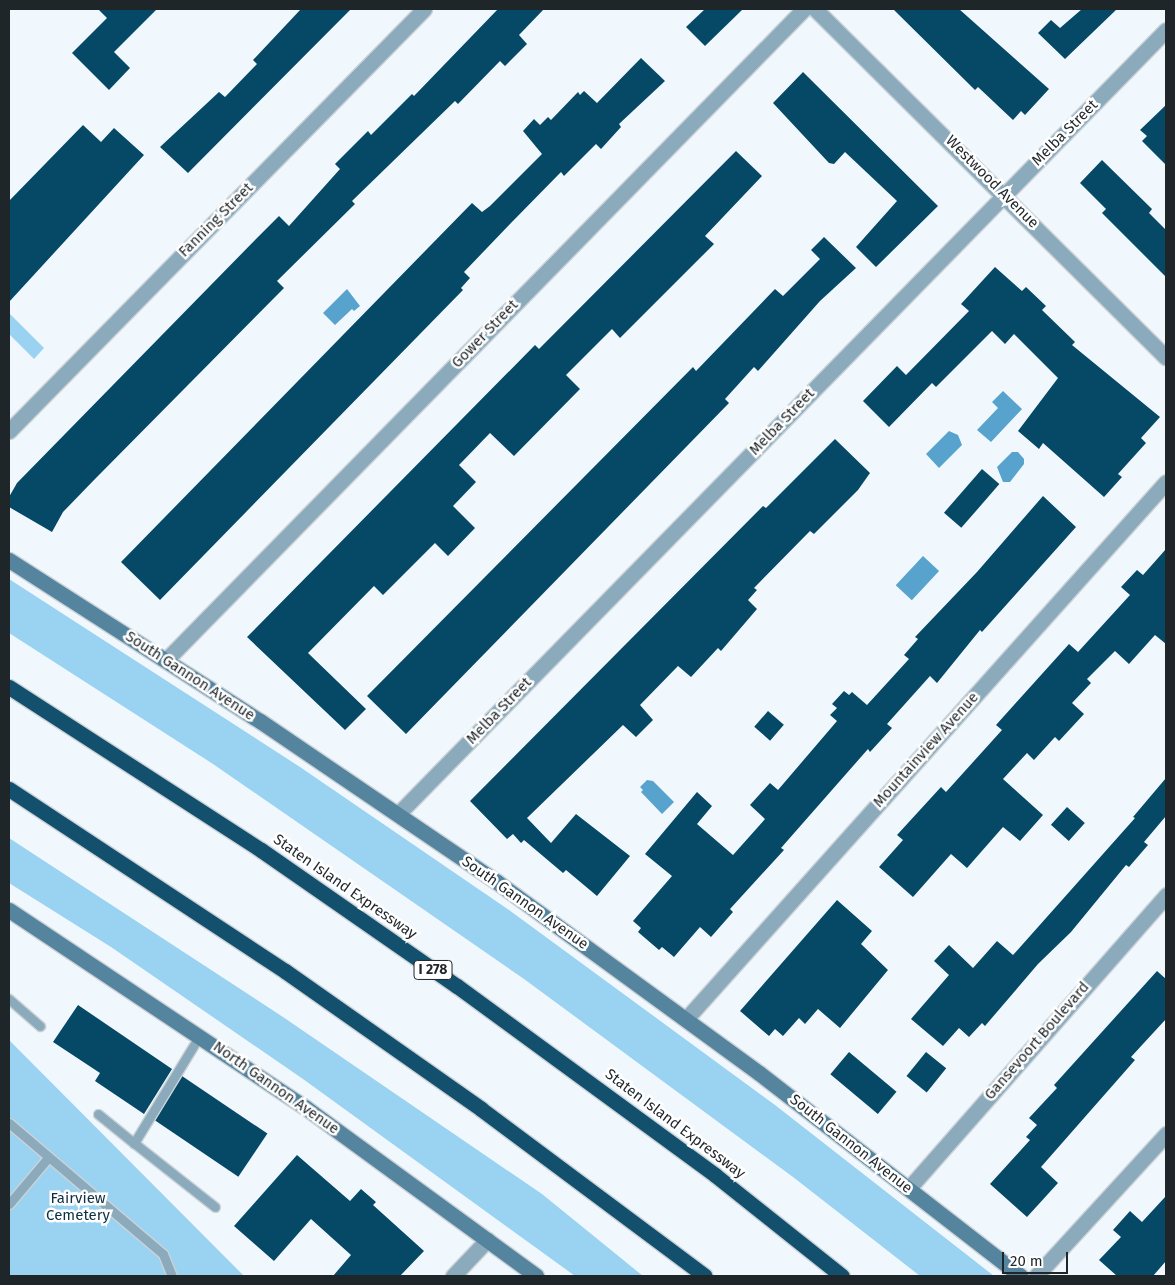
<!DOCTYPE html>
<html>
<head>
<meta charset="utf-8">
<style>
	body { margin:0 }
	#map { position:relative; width:1175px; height:1285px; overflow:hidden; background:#f1f8fd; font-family:"Fira Sans",sans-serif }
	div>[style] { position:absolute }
	.green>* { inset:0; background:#9ad2f2 }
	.water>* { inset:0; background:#58a3cd; transform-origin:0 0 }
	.building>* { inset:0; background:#064966; transform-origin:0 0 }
	.roads { filter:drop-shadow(1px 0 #cbd2d7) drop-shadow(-1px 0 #cbd2d7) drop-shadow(0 1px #cbd2d7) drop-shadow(0 -1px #cbd2d7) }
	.lane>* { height:9px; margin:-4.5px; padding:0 4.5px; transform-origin:4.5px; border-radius:4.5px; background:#8baabc }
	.street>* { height:15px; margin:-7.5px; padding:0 7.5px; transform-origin:7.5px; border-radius:7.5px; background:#8baabc }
	.secondary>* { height:15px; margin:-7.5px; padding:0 7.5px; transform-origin:7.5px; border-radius:7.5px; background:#55849f }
	.highway>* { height:15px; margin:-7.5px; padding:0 7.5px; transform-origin:7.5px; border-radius:7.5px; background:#12506e }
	span { translate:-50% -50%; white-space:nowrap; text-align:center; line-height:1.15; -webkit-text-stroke:5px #fff; paint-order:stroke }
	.shield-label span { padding:1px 4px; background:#fff; border:1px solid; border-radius:4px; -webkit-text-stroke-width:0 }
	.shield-label { font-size:14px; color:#1f262a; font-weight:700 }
	.street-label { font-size:15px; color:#1f262a }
	.park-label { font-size:15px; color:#0d3042 }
	.frame { position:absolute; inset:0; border:10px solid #1f262a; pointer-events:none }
	.scale { position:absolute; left:1002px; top:1252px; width:66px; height:22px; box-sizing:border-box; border:2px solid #1f262a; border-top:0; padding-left:6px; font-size:15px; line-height:18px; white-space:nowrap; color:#1f262a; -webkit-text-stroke:4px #fff; paint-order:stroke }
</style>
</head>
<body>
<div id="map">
	<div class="green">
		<div style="clip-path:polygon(9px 313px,44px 348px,34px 359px,9px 334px)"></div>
		<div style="clip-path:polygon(9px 579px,300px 767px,509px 910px,775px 1105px,994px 1276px,920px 1276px,793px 1177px,524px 979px,213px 764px,9px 633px)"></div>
		<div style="clip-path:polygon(9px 838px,283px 1017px,542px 1194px,643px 1276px,575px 1276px,303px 1079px,111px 947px,9px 883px)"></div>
		<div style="clip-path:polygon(9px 1040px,244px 1276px,9px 1276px)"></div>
	</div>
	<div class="water">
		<div style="clip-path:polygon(347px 289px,360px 306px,354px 311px,352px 309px,335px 325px,323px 313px)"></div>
		<div style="clip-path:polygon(1003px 391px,1022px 409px,991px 442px,977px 430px,998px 408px,992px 402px)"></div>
		<div style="clip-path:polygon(949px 431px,958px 435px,962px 445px,939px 468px,926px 454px)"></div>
		<div style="clip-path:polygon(1012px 452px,1018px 452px,1024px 459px,1024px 464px,1010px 482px,1003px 482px,997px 467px)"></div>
		<div style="left:923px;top:556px;width:22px;height:40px;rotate:43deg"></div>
		<div style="clip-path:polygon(647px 780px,653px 781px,674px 802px,662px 814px,641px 792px,643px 790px,640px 787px)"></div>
	</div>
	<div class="building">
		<div style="clip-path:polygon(98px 9px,157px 9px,114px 52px,130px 68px,109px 90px,72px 53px,107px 18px)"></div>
		<div style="clip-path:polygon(301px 9px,351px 9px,188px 173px,160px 147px,219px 92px,225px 97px,257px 64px,253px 60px)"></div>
		<div style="clip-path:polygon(498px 9px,544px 9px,519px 35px,527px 44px,505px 66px,500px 61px,458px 104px,455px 101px,352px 201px,355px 204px,277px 281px,284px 288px,94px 480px,63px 512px,52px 532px,9px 507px,9px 497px,17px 483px,256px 239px,279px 216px,289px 226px,340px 169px,335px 164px,368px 131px,371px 135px,412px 94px,414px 96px)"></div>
		<div style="clip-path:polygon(705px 9px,743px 9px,705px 46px,686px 27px)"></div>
		<div style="clip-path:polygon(893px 9px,959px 9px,1049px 89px,1025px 115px,1021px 111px,1013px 120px,978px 87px,975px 90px)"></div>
		<div style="clip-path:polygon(1082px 9px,1117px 9px,1065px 59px,1038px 33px,1051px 20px,1060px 28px)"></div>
		<div style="clip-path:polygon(641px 58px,665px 81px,619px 124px,621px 127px,601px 149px,596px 144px,564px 176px,561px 172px,510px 224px,464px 272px,470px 278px,461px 288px,463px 290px,160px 600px,121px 562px,472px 203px,482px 212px,490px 206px,542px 154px,523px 131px,534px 119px,540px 125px,548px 117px,551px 120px,578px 92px,580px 95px,584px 91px,597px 103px)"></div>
		<div style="clip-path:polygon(803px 72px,938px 206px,876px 267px,856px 247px,897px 201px,845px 152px,834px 164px,829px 163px,773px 103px)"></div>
		<div style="clip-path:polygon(1166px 105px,1166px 165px,1142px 141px,1147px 136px,1140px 130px)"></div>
		<div style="clip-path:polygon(83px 125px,101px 142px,114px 128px,144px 155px,9px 302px,9px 201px)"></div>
		<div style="clip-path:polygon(736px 151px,762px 176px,705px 236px,714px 244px,620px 338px,612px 329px,566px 375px,580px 389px,514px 456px,490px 433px,459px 465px,476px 482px,453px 506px,475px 528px,448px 556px,435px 543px,383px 595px,374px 586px,308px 653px,366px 709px,345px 730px,247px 637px,535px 345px,539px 349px)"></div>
		<div style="clip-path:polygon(1102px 160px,1152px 209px,1149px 213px,1166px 230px,1166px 277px,1102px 213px,1106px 209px,1080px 183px)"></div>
		<div style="clip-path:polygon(824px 237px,856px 268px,820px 301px,758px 371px,754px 367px,725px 399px,729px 403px,406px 734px,367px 696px,693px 367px,696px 371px,775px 289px,783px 296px,820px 259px,811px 250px)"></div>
		<div style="clip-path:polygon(995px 267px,1022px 291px,1026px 287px,1046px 306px,1042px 310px,1075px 342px,1072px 345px,1160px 417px,1141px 438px,1146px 443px,1118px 474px,1122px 477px,1104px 497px,1043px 443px,1039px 449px,1018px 431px,1058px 378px,1014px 334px,1005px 344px,992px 331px,936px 387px,932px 383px,889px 427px,863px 401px,897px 366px,906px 375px,969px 311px,961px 304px)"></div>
		<div style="clip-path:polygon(835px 439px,870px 473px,858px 490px,814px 534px,810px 531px,754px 588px,757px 590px,748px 600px,757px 609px,721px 651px,718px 648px,691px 677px,678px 666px,640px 705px,653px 720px,636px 737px,623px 725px,527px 818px,551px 843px,576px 814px,630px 856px,597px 896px,566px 870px,563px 873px,524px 840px,521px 843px,513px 834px,507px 839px,470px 801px,763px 506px,766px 508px)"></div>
		<div style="left:982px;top:469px;width:23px;height:58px;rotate:41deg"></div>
		<div style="clip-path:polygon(1043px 496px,1076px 527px,982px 632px,980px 630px,937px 683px,930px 676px,887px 724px,892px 728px,870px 752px,868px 749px,781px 848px,784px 850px,730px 909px,733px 912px,711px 937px,700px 927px,674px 957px,662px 947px,659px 950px,638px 932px,641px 928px,633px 921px,672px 876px,645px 854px,697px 792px,712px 806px,697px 824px,733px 855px,765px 819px,750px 805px,770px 783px,778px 790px,837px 721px,830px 715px,837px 708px,832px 704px,844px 691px,849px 695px,852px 692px,867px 705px,909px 659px,904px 655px,918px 639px,915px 637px,977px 572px)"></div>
		<div style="clip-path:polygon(1166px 549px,1166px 644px,1155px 635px,1129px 664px,1115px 651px,1087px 679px,1091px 683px,1072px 703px,1084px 714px,1059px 741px,1055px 737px,1034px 760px,1027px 753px,1003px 779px,1043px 815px,1020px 841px,1003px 827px,967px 868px,951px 854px,913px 897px,879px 867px,903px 840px,897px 835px,941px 787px,946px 792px,1002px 730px,996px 725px,1069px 644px,1078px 652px,1130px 595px,1121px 587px,1137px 570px,1143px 575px)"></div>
		<div style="left:768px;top:711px;width:21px;height:21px;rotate:41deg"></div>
		<div style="clip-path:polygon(1166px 778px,1166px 816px,1144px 842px,1148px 845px,1129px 867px,1126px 865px,1071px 932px,1038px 964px,985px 1026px,982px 1023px,969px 1037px,959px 1028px,943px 1046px,911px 1019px,949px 975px,934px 961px,949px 945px,973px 968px,997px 941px,1013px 955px,1135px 818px,1133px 817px)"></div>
		<div style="left:1067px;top:807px;width:24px;height:24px;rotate:42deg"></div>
		<div style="clip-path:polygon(837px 900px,872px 931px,861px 944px,888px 970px,840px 1028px,818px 1009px,805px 1024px,799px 1018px,783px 1036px,775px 1029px,769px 1036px,740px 1011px)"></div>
		<div style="clip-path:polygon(1157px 971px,1166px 979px,1166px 1019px,1131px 1057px,1135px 1060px,1041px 1167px,1058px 1183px,1027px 1217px,990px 1184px,1030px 1140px,1026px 1137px,1037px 1125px,1029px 1118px,1057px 1088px,1054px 1085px)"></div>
		<div style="clip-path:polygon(78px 1005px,172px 1069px,144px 1114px,95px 1081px,100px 1073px,53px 1042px)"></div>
		<div style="left:849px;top:1052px;width:62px;height:29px;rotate:40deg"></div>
		<div style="left:926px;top:1052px;width:26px;height:31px;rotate:39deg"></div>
		<div style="left:182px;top:1076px;width:103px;height:52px;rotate:34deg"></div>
		<div style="clip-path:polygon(297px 1155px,350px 1201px,361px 1189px,376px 1202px,373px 1205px,424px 1251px,400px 1276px,333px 1276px,351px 1255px,311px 1219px,274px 1261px,234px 1226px)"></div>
		<div style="clip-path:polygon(1166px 1196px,1166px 1261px,1153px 1276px,1117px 1276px,1099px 1260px,1121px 1237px,1113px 1230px,1130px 1211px,1142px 1222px)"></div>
	</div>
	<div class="roads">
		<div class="lane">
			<div style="left:9px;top:999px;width:41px;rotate:41.1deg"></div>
			<div style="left:200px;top:1035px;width:127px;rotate:121.4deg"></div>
			<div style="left:134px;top:1143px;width:103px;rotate:38.3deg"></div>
			<div style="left:98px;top:1114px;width:46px;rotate:38.9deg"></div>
			<div style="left:9px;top:1123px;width:202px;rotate:40.4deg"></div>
			<div style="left:163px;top:1254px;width:24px;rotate:68deg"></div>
			<div style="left:9px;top:1204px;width:59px;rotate:-49.8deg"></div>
		</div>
		<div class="street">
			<div style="left:815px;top:9px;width:494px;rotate:44.8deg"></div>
			<div style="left:9px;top:431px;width:592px;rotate:-45.48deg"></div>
			<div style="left:166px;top:660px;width:912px;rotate:-45.58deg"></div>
			<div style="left:398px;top:814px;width:1097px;rotate:-45.59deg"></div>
			<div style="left:686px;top:1019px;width:720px;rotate:-48.21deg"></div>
			<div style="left:909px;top:1188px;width:390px;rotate:-48.7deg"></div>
			<div style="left:453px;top:1276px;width:50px;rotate:-46.6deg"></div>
			<div style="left:1036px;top:1276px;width:193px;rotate:-47.5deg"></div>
		</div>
		<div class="secondary">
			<div style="left:9px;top:560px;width:298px;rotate:32.7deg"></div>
			<div style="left:260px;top:721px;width:287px;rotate:34.2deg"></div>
			<div style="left:497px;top:882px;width:324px;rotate:36.1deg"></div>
			<div style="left:759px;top:1073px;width:331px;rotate:37.8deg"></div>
			<div style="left:9px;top:910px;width:357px;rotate:33.7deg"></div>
			<div style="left:306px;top:1108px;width:285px;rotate:36.1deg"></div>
		</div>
		<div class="highway">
			<div style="left:9px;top:687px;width:300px;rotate:32.9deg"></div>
			<div style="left:261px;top:850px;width:239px;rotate:34.8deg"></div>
			<div style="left:457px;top:986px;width:320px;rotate:36.2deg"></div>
			<div style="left:715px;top:1175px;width:162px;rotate:38.5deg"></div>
			<div style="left:9px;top:789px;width:331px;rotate:33.4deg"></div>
			<div style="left:285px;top:971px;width:240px;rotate:35.1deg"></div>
			<div style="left:481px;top:1109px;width:279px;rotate:36.7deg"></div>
		</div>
	</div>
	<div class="shield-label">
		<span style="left:433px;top:970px">I 278</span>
	</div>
	<div class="street-label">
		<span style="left:1065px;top:133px;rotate:-45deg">Melba Street</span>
		<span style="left:992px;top:182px;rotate:45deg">Westwood Avenue</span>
		<span style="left:216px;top:220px;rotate:-45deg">Fanning Street</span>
		<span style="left:485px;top:334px;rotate:-46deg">Gower Street</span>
		<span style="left:782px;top:422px;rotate:-46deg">Melba Street</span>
		<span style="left:190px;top:676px;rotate:33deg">South Gannon Avenue</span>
		<span style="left:499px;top:711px;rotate:-46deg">Melba Street</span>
		<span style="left:926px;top:750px;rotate:-48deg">Mountainview Avenue</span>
		<span style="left:345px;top:887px;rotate:35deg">Staten Island Expressway</span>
		<span style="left:525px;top:903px;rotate:35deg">South Gannon Avenue</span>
		<span style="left:1037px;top:1041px;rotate:-49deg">Gansevoort Boulevard</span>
		<span style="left:276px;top:1088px;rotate:35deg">North Gannon Avenue</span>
		<span style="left:675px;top:1124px;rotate:37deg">Staten Island Expressway</span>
		<span style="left:851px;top:1144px;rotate:38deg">South Gannon Avenue</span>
	</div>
	<div class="park-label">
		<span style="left:78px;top:1207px">Fairview<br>Cemetery</span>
	</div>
	<div class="frame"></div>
	<div class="scale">20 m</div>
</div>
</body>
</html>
